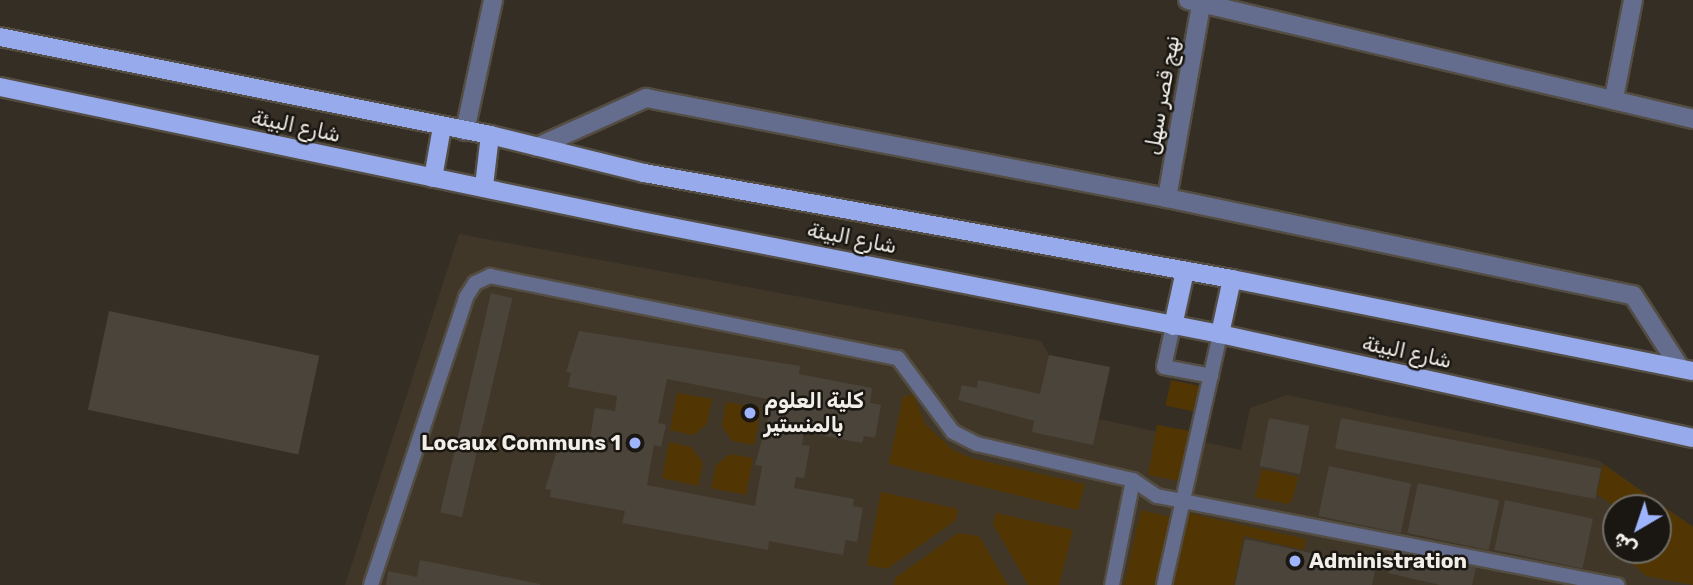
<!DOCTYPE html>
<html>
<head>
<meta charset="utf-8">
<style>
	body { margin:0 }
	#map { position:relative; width:1693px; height:585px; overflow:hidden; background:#352e24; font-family:Rubik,Vazirmatn,sans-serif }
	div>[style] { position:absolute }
	.built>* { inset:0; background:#413728 }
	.green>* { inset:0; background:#513604; transform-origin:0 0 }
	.building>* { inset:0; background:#4b443a; transform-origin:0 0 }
	.roads { filter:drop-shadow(2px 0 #534d43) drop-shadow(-2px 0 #534d43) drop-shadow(0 2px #534d43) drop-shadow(0 -2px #534d43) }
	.service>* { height:14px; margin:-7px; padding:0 7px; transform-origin:7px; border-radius:7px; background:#646d8d }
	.minor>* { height:18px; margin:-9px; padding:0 9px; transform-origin:9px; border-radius:9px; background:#646d8d }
	.primary>* { height:18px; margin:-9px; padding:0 9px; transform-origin:9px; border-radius:9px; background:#97aaeb }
	.dots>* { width:19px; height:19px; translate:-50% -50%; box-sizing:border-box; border:4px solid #1a1712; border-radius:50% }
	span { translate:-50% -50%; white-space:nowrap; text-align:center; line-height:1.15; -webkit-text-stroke:5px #1a1712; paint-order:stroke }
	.street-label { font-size:21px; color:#f1ede7 }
	.poi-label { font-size:21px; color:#f1ede7; font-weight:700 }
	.left { translate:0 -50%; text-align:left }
	.right { translate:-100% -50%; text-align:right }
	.north { position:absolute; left:1602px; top:494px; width:70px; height:70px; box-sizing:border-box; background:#1a1712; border:2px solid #706d67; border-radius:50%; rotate:219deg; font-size:19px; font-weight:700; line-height:28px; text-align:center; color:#f1ede7 }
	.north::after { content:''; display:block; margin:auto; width:24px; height:32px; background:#9eb4fd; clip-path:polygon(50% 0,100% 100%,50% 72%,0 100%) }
</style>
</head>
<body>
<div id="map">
	<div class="built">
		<div style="clip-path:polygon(evenodd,459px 234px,1041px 341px,1049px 355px,1110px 367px,1099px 419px,1241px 450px,1250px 408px,1287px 395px,1598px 460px,1693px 527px,1693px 585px,345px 585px,459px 234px,1616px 508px,1658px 508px,1658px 550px,1616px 550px,1616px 508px)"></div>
	</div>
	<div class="green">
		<div style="left:1171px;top:380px;width:30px;height:26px;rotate:12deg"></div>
		<div style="clip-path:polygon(677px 393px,712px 399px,707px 424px,693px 435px,670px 430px)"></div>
		<div style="clip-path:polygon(913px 394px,925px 424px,953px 450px,971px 458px,1085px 484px,1078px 510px,889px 464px,903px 397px)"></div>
		<div style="clip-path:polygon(726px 402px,761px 408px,754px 445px,732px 441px,722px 426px)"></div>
		<div style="left:1157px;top:425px;width:34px;height:51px;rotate:10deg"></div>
		<div style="clip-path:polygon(669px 442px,691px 447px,703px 463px,698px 486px,662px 478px)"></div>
		<div style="clip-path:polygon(730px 454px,753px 458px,746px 495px,711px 488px,716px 465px)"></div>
		<div style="clip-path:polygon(1603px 464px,1693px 527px,1693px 585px,1646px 576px,1633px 564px,1629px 550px,1658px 550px,1658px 508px,1619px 508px,1597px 495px)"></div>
		<div style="clip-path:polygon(1262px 469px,1298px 477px,1292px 501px,1287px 504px,1255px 497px)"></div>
		<div style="clip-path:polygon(881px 492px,958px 509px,956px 520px,887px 569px,867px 565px)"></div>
		<div style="left:1141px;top:510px;width:32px;height:77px;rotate:13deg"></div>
		<div style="clip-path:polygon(996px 513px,1073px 530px,1059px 585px,1028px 585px,993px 524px)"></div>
		<div style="clip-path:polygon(1189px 513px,1306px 539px,1304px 550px,1244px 536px,1234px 585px,1174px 585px)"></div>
		<div style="clip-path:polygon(958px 533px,979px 536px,1008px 585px,894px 585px,895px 578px)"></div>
	</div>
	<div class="building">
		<div style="left:491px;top:293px;width:22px;height:225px;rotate:13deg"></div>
		<div style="left:109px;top:311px;width:215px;height:101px;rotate:12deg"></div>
		<div style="clip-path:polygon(evenodd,579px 331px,800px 366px,799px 374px,872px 388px,870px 403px,881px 405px,875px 438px,864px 436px,862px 443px,804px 432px,802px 445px,810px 446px,804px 478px,796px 477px,794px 488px,854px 499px,853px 506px,863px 508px,857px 542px,846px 540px,843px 555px,769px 541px,768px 550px,622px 523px,625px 511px,550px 497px,551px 490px,545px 489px,559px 444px,607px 452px,609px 441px,590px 438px,595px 408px,615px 411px,617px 396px,568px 387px,571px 373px,566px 372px,579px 331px,667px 379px,773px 400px,755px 465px,762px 466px,755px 506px,647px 485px,654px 445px,661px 447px,666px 425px,658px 423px,667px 379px)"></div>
		<div style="clip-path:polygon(1049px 355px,1110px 367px,1093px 445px,1032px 432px,1034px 421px,958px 400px,962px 385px,977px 388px,978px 380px,1040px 394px)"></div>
		<div style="left:1269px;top:418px;width:41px;height:49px;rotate:11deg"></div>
		<div style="left:1341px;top:418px;width:265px;height:31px;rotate:11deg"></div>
		<div style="left:1329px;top:466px;width:84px;height:51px;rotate:12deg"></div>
		<div style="left:1418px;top:483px;width:83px;height:51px;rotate:12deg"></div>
		<div style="left:1505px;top:500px;width:90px;height:51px;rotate:12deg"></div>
		<div style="clip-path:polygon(1245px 539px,1376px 567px,1372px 585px,1235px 585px)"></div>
		<div style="clip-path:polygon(1393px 549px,1476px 567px,1472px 585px,1440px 585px,1388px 573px)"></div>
		<div style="clip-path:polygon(420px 560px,540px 584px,540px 585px,386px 585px,388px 571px,417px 577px)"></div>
	</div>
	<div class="roads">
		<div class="service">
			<div style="left:1173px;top:326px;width:42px;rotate:102.4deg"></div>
			<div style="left:1164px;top:367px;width:48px;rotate:10.8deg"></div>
			<div style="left:371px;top:585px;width:303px;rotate:-71.7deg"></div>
			<div style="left:466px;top:297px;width:17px;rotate:-57deg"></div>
			<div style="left:475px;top:283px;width:17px;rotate:-25deg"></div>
			<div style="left:490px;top:276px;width:416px;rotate:11.4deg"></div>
			<div style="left:898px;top:358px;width:92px;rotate:53.4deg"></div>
			<div style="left:953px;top:432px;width:27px;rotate:27deg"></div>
			<div style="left:977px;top:444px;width:160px;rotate:13deg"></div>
			<div style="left:1133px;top:480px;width:29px;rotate:34deg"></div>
			<div style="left:1157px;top:496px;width:469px;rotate:11deg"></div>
			<div style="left:1112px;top:585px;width:107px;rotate:-78.7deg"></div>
			<div style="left:1164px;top:585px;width:257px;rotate:-77.4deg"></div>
		</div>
		<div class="minor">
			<div style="left:1188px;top:0;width:519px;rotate:13.26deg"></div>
			<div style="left:1614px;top:98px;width:100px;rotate:-79deg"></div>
			<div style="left:465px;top:131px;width:134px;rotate:-77.9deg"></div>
			<div style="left:537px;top:147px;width:120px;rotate:-24.2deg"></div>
			<div style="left:646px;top:98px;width:531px;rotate:10.87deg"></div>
			<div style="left:1167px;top:198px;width:476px;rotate:11.8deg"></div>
			<div style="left:1633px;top:295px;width:87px;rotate:57.2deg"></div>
			<div style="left:1167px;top:198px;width:201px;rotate:-80deg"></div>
		</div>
		<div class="primary">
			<div style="left:0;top:37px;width:500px;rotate:11.3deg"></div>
			<div style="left:490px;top:135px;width:159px;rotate:13.9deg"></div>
			<div style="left:644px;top:173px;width:597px;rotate:10.22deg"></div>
			<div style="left:1232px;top:279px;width:470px;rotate:11.3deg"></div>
			<div style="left:0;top:87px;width:650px;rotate:11.81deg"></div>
			<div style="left:636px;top:220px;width:595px;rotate:11.05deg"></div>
			<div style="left:1220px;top:334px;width:484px;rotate:12.4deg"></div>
			<div style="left:433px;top:178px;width:52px;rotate:-80deg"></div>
			<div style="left:484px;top:186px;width:51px;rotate:-83.3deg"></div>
			<div style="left:1173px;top:326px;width:56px;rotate:-77.7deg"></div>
			<div style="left:1220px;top:334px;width:56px;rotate:-77.7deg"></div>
		</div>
	</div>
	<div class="dots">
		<div style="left:750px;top:413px;background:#9eb4fd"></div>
		<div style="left:635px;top:443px;background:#9eb4fd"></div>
		<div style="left:1295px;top:561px;background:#9eb4fd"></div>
	</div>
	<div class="street-label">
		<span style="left:1162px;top:95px;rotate:-80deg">نهج قصر سهل</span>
		<span style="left:296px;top:126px;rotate:12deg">شارع البيئة</span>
		<span style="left:852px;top:238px;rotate:11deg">شارع البيئة</span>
		<span style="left:1407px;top:352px;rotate:12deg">شارع البيئة</span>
	</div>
	<div class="poi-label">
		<span class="left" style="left:764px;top:413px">كلية العلوم<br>بالمنستير</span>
		<span class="right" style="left:621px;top:443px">Locaux Communs 1</span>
		<span class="left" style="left:1309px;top:561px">Administration</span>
	</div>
	<div class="north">ش</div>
</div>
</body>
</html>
